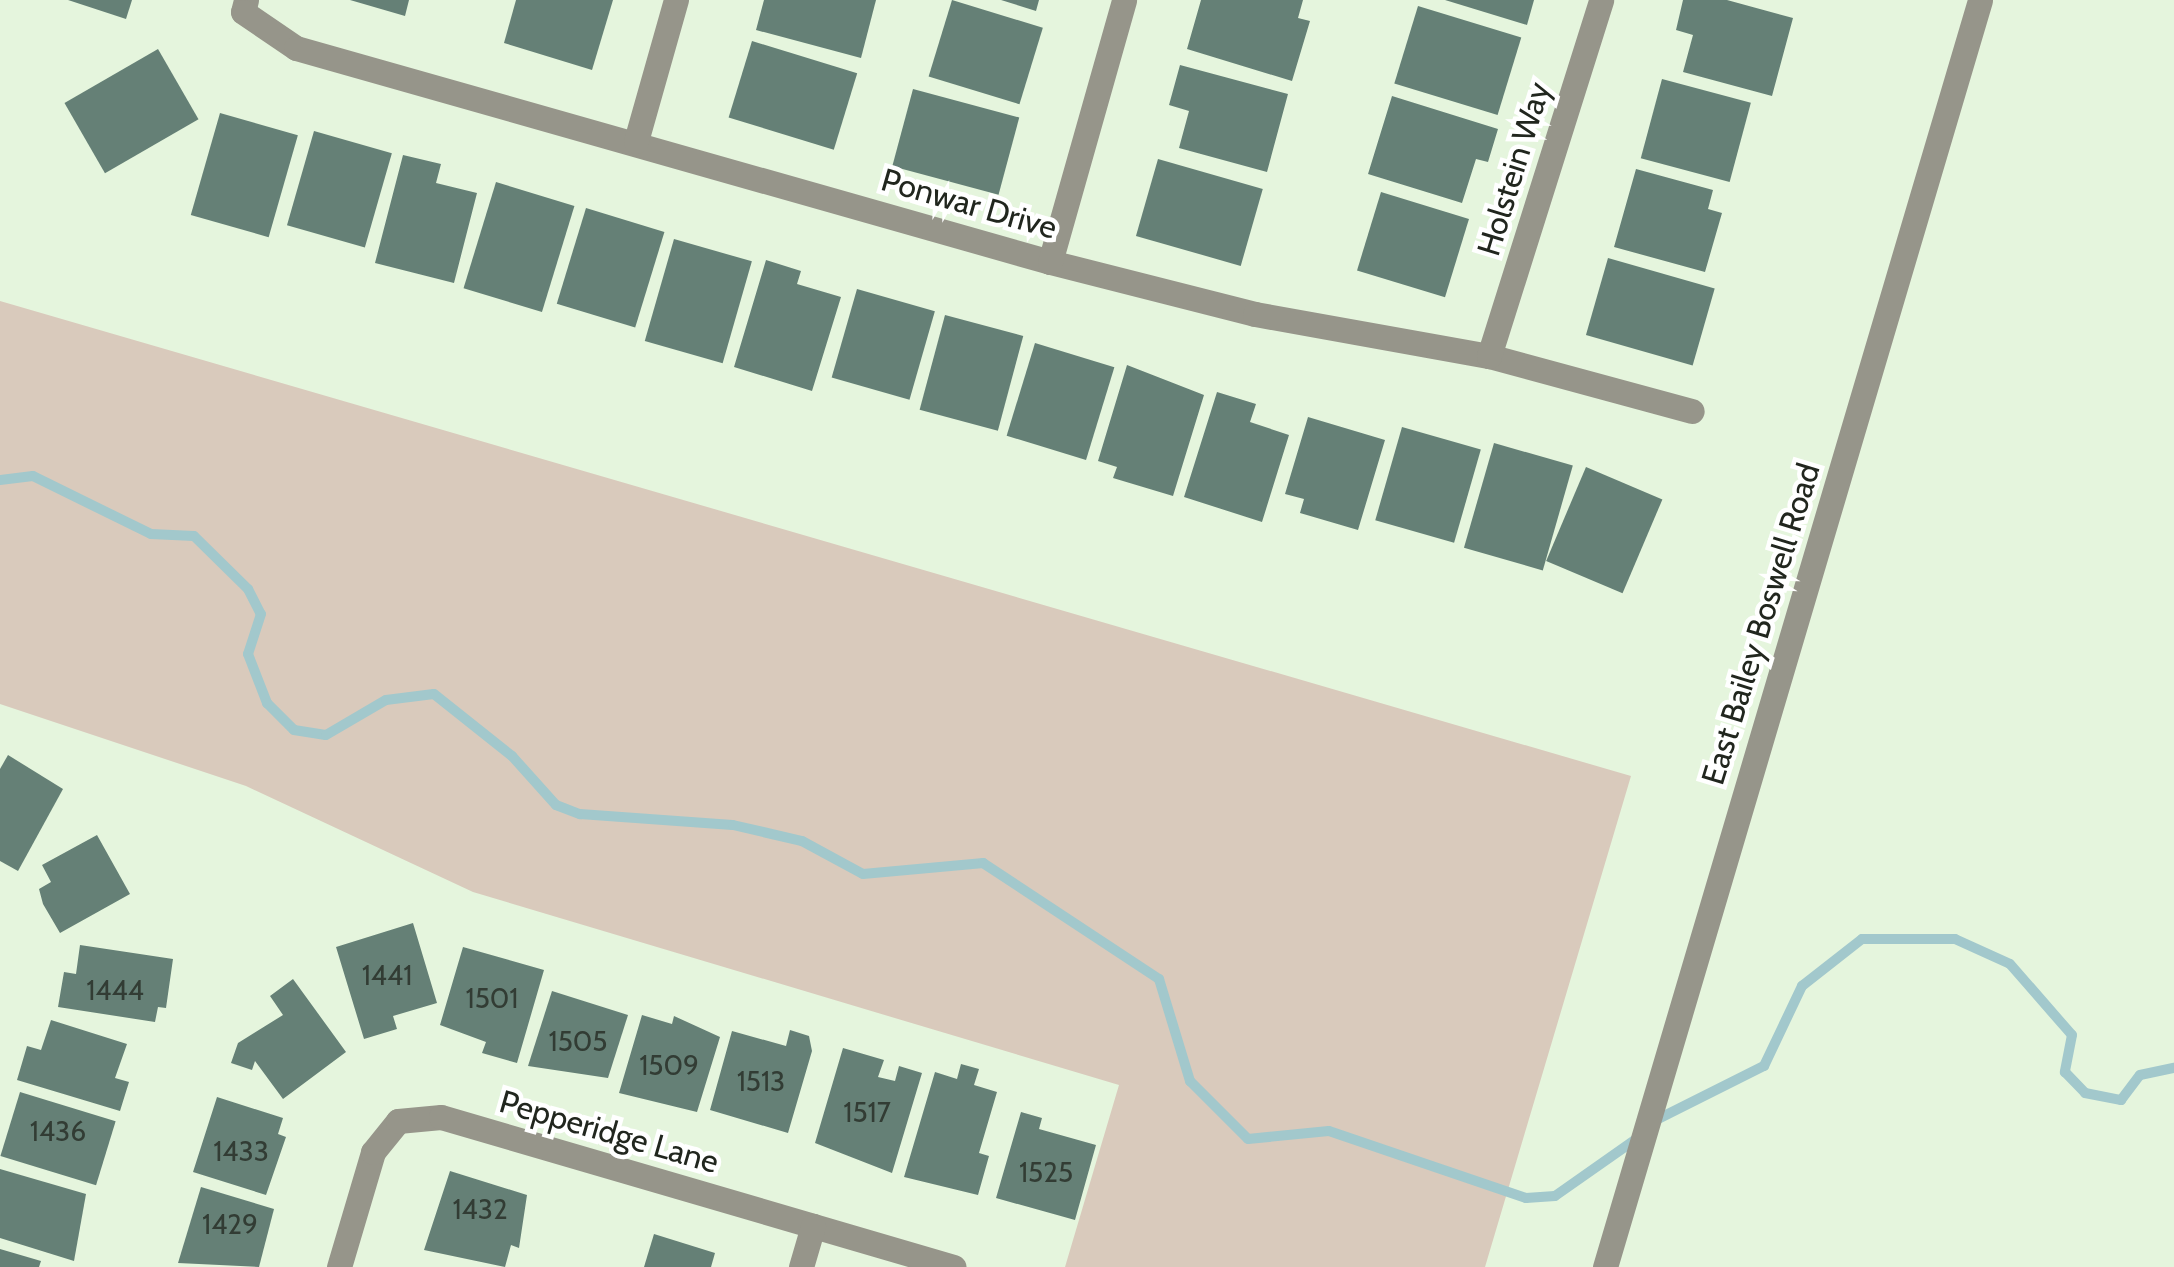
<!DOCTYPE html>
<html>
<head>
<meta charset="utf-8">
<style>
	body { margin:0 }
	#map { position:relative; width:2174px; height:1267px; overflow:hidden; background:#e5f5dd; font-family:Cabin,sans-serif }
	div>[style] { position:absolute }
	.green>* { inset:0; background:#d9cabc }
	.stream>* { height:10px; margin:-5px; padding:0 5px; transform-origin:5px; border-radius:5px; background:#a2c8cc }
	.building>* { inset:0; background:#658076; transform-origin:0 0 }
	.minor>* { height:25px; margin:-12.5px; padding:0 12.5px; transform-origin:12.5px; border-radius:12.5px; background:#96958a }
	.tertiary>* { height:25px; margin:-12.5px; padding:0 12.5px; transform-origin:12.5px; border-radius:12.5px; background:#96958a }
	span { translate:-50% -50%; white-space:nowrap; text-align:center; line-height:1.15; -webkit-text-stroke:9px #fff; paint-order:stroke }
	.number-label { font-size:28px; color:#323c34 }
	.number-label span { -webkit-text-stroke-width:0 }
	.street-label { font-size:32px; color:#21261e }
</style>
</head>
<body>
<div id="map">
	<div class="green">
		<div style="clip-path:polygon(0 301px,1631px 776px,1485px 1267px,1065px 1267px,1119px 1085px,473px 892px,246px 786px,0 704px)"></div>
	</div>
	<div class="stream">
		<div style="left:0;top:480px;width:33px;rotate:-7deg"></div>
		<div style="left:33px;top:476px;width:131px;rotate:26.2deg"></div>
		<div style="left:151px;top:534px;width:43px;rotate:2.7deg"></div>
		<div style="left:194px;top:536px;width:76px;rotate:44.5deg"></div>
		<div style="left:248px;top:589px;width:28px;rotate:63deg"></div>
		<div style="left:261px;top:614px;width:42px;rotate:108deg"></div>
		<div style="left:248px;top:654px;width:53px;rotate:68.8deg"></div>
		<div style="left:267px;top:703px;width:38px;rotate:45deg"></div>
		<div style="left:294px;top:730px;width:32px;rotate:9deg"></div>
		<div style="left:326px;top:735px;width:69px;rotate:-30.3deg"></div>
		<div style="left:386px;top:700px;width:48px;rotate:-7.1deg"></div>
		<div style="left:434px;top:694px;width:100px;rotate:38.5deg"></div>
		<div style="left:512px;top:756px;width:66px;rotate:48.1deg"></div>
		<div style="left:556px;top:805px;width:26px;rotate:21deg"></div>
		<div style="left:580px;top:814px;width:153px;rotate:4.1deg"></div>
		<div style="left:733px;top:825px;width:71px;rotate:13.1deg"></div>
		<div style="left:802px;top:841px;width:69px;rotate:28.4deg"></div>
		<div style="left:863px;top:874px;width:121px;rotate:-5.2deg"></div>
		<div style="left:983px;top:863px;width:211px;rotate:33.4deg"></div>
		<div style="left:1159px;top:979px;width:107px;rotate:73.1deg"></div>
		<div style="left:1190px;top:1081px;width:82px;rotate:45deg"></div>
		<div style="left:1248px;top:1139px;width:81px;rotate:-5.6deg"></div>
		<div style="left:1329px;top:1131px;width:208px;rotate:18.8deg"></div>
		<div style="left:1526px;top:1198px;width:29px;rotate:-4deg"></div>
		<div style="left:1555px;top:1196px;width:99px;rotate:-35.1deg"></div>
		<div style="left:1656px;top:1120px;width:121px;rotate:-26.6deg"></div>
		<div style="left:1764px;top:1066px;width:89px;rotate:-64.6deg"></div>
		<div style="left:1802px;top:986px;width:76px;rotate:-38.1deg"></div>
		<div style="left:1862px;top:939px;width:93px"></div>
		<div style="left:1955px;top:939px;width:60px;rotate:24.4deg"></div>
		<div style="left:2010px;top:964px;width:94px;rotate:48.9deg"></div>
		<div style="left:2072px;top:1035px;width:38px;rotate:101deg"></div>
		<div style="left:2065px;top:1072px;width:29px;rotate:46deg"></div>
		<div style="left:2085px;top:1093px;width:37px;rotate:11deg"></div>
		<div style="left:2121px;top:1100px;width:31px;rotate:-53deg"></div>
		<div style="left:2140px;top:1075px;width:35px;rotate:-12deg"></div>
	</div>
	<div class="building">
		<div style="clip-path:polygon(68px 0,132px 0,126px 19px)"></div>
		<div style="clip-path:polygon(350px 0,409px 0,405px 16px)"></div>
		<div style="clip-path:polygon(516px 0,613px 0,592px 70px,504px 43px)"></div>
		<div style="clip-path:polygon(764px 0,876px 0,861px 58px,756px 30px)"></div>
		<div style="left:952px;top:0;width:95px;height:80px;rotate:17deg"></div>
		<div style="clip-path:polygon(1001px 0,1039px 0,1036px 11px)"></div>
		<div style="clip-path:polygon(1201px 0,1303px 0,1298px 18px,1310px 21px,1292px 81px,1187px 49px)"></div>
		<div style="clip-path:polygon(1445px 0,1534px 0,1527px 25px)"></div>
		<div style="clip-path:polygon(1683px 0,1727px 0,1793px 18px,1772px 96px,1683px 72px,1693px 35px,1676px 30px)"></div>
		<div style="left:1418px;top:6px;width:108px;height:81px;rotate:17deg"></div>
		<div style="left:752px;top:41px;width:110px;height:80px;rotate:17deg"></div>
		<div style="left:158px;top:49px;width:81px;height:108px;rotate:60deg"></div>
		<div style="clip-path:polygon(1180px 65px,1288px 94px,1267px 172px,1179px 148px,1189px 111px,1169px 105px)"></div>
		<div style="left:1662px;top:79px;width:92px;height:82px;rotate:15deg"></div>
		<div style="left:913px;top:89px;width:110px;height:80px;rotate:15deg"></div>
		<div style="clip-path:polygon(1392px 96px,1498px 129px,1488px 162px,1476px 159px,1462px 203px,1368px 174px)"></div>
		<div style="left:220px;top:113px;width:81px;height:106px;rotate:16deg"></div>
		<div style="left:314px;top:131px;width:81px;height:98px;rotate:16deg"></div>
		<div style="clip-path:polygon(403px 155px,441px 164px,436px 183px,477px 193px,454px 283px,375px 263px)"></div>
		<div style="left:1158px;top:159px;width:109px;height:80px;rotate:16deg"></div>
		<div style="clip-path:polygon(1636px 169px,1713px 190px,1708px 209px,1722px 213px,1705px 272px,1614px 247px)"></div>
		<div style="left:496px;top:182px;width:82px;height:111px;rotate:17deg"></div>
		<div style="left:1381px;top:192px;width:92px;height:82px;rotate:17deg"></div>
		<div style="left:586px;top:208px;width:82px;height:100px;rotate:17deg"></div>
		<div style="left:674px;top:239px;width:81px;height:106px;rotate:16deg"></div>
		<div style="left:1608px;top:258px;width:111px;height:80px;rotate:16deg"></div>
		<div style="clip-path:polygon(766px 260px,801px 271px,797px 284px,841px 297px,812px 391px,734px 367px)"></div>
		<div style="left:857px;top:289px;width:81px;height:92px;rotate:16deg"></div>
		<div style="left:945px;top:315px;width:81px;height:98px;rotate:15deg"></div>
		<div style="left:1035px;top:343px;width:83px;height:97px;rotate:17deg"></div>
		<div style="clip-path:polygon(1127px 365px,1204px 395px,1173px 496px,1113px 478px,1117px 467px,1098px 461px)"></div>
		<div style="clip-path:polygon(1217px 392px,1256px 404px,1250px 422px,1289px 435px,1262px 522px,1184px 497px)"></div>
		<div style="clip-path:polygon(1308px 417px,1385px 440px,1358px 530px,1300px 513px,1304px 499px,1285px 494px)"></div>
		<div style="left:1402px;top:427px;width:82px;height:97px;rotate:16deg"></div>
		<div style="left:1494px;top:443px;width:82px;height:109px;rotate:16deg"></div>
		<div style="left:1586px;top:467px;width:83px;height:102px;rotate:23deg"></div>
		<div style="clip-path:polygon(8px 755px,63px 789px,18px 871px,0 861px,0 769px)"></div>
		<div style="clip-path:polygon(97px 835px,130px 894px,60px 933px,43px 904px,39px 889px,51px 882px,42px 865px)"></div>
		<div style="clip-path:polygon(413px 923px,437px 1003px,393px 1016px,397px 1029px,364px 1039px,336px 947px)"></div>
		<div style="clip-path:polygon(80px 945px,173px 959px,166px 1008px,158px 1007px,155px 1022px,58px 1007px,64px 972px,76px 974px)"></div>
		<div style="clip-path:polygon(463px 947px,544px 970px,517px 1063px,482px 1053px,486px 1042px,440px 1025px)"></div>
		<div style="clip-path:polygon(293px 979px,346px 1052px,283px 1099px,255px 1061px,252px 1070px,231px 1063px,238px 1043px,283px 1015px,270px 996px)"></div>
		<div style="clip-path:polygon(552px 991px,628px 1015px,608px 1078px,528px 1066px)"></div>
		<div style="clip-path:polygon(642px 1015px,672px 1024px,674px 1016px,720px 1037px,697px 1112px,619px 1093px)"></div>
		<div style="clip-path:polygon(51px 1020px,127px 1044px,115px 1078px,129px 1082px,120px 1111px,17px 1080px,27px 1046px,41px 1050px)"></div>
		<div style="clip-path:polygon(790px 1030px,809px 1036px,812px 1051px,788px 1133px,710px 1110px,732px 1031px,786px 1046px)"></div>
		<div style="clip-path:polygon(843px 1048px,884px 1060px,878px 1077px,895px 1081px,899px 1066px,922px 1073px,892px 1173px,815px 1143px)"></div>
		<div style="clip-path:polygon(961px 1064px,979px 1069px,974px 1085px,997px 1092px,979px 1153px,989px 1156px,978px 1195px,904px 1177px,935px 1072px,957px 1079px)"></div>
		<div style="left:20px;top:1092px;width:100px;height:67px;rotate:17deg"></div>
		<div style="clip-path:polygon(217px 1097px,283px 1118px,278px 1134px,286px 1137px,266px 1195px,193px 1172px)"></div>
		<div style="clip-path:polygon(1021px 1112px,1042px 1118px,1039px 1129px,1096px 1145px,1075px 1220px,996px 1198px)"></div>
		<div style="clip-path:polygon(0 1169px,86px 1194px,74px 1261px,0 1238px)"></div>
		<div style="clip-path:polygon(450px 1171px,527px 1195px,519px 1248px,511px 1245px,505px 1267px,424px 1250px)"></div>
		<div style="clip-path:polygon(201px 1187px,274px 1209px,259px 1267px,178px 1263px)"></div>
		<div style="clip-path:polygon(654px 1234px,715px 1253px,711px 1267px,644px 1267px)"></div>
		<div style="clip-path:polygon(0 1249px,41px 1261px,39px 1267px,0 1267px)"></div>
	</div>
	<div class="minor">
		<div style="left:246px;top:0;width:12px;rotate:104deg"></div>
		<div style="left:243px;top:12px;width:64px;rotate:34.2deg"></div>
		<div style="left:296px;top:48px;width:784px;rotate:15.84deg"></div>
		<div style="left:1050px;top:262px;width:211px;rotate:14.2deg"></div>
		<div style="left:1255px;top:314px;width:238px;rotate:10.2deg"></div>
		<div style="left:1489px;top:356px;width:210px;rotate:15.2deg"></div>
		<div style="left:636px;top:141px;width:147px;rotate:-74.2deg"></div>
		<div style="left:1050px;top:262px;width:272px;rotate:-74.2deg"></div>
		<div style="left:1489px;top:356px;width:373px;rotate:-72.5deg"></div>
		<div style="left:339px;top:1267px;width:120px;rotate:-73.5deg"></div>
		<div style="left:373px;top:1152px;width:40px;rotate:-51deg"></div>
		<div style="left:398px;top:1121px;width:43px;rotate:-5.3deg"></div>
		<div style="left:441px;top:1117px;width:534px;rotate:16.3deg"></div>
		<div style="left:801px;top:1267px;width:43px;rotate:-73.7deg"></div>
	</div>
	<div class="tertiary">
		<div style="left:1605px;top:1267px;width:1321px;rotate:-73.51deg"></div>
	</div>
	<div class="number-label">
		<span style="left:387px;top:975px">1441</span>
		<span style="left:115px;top:990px">1444</span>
		<span style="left:492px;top:998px">1501</span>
		<span style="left:578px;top:1041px">1505</span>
		<span style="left:669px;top:1065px">1509</span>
		<span style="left:761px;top:1081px">1513</span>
		<span style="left:867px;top:1112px">1517</span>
		<span style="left:58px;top:1131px">1436</span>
		<span style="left:241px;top:1151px">1433</span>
		<span style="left:1046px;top:1172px">1525</span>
		<span style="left:480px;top:1209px">1432</span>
		<span style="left:230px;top:1224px">1429</span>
	</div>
	<div class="street-label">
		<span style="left:1514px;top:169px;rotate:-73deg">Holstein Way</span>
		<span style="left:969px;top:204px;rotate:16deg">Ponwar Drive</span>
		<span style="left:1761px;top:624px;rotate:-73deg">East Bailey Boswell Road</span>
		<span style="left:609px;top:1132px;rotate:16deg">Pepperidge Lane</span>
	</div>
</div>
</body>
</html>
